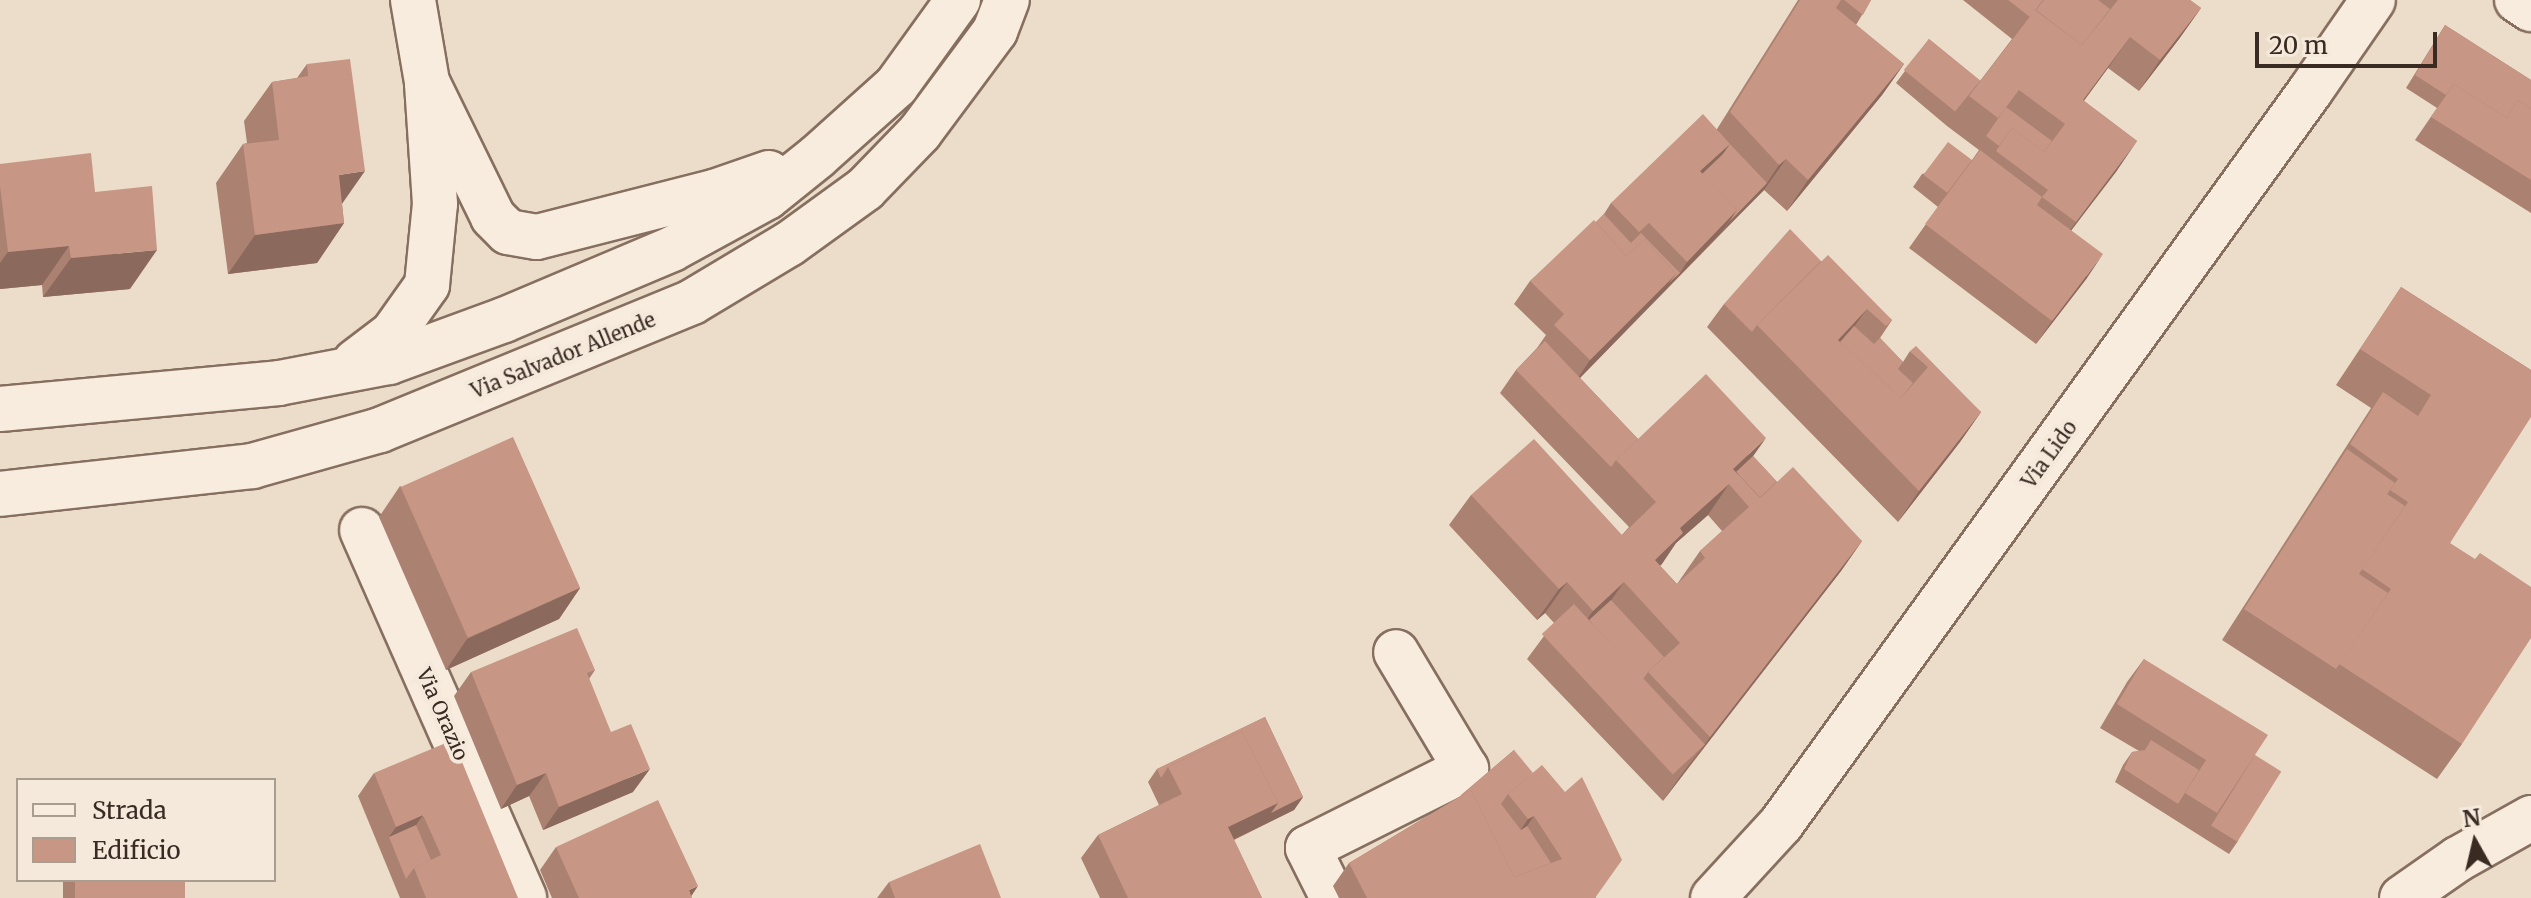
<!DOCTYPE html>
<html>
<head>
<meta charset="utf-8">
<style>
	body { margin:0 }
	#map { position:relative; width:2531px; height:898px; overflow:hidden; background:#ecddcb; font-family:Merriweather,serif }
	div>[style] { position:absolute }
	.roads { filter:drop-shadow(2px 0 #876f60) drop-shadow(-2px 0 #876f60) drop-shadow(0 2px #876f60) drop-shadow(0 -2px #876f60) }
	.minor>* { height:44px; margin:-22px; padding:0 22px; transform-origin:22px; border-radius:22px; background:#f7ecde }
	.wall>* { inset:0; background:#ab8172; transform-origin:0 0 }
	.shaded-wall>* { inset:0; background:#8b695c }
	.building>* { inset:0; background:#c79684; transform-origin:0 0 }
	span { translate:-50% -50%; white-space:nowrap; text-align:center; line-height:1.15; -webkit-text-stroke:8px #f4e9da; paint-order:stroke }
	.street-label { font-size:20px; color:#392a22 }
	.legend { position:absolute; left:16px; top:778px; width:260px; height:104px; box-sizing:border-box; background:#f4e9da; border:2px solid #a99d90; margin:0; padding:10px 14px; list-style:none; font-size:24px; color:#392a22 }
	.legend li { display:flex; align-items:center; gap:16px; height:40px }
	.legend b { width:40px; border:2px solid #a99d90 }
	.north { position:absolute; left:2435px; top:802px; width:80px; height:80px; -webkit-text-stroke:6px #f4e9da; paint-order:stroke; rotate:352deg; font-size:22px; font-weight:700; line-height:32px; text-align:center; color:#392a22 }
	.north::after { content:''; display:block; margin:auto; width:28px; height:36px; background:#392a22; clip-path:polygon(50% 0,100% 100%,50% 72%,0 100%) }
	.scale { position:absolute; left:2255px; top:32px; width:182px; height:36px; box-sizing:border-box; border:4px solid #392a22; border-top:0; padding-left:10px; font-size:24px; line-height:28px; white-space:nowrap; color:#392a22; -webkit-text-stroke:6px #f4e9da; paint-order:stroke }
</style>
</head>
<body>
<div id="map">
	<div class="roads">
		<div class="minor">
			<div style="left:2517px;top:0;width:17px;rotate:33deg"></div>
			<div style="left:427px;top:82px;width:150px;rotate:63.9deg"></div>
			<div style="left:493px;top:217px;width:21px;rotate:45deg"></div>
			<div style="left:508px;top:232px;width:29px;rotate:10deg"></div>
			<div style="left:537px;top:237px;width:183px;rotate:-14.3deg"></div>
			<div style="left:714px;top:192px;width:58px;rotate:-19.1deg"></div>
			<div style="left:355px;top:362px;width:48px;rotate:-37.3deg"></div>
			<div style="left:393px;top:333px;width:59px;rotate:-54.7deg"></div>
			<div style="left:427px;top:285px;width:81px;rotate:-84.4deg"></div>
			<div style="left:435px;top:204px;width:122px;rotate:-93.8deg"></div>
			<div style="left:427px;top:82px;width:83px;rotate:-99.7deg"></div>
			<div style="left:0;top:409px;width:280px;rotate:-5.3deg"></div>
			<div style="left:279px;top:383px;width:112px;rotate:-10.8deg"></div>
			<div style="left:389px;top:362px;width:122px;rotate:-20.1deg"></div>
			<div style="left:504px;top:320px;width:182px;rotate:-22.9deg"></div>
			<div style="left:672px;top:249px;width:108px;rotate:-28.7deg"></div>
			<div style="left:767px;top:197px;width:65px;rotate:-38.8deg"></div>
			<div style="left:818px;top:156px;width:105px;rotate:-41.9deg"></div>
			<div style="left:896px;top:86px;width:106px;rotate:-54.2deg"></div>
			<div style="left:0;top:494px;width:254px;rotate:-6.3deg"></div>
			<div style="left:252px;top:466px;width:133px;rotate:-15.7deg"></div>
			<div style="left:380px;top:430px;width:337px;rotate:-22.3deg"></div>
			<div style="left:692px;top:302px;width:113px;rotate:-30.9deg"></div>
			<div style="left:789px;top:244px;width:94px;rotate:-35.9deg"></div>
			<div style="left:865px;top:189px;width:79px;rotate:-46deg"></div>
			<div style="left:920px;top:132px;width:126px;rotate:-53.4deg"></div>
			<div style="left:995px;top:31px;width:33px;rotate:-69deg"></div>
			<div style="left:362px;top:530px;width:402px;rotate:66.2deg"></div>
			<div style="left:1333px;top:898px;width:56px;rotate:-116.6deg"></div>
			<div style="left:1308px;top:848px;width:177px;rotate:-26.6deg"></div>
			<div style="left:1466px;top:769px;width:136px;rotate:-120.9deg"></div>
			<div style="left:1713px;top:898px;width:100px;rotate:-47.4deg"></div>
			<div style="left:1781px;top:824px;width:905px;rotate:-54.17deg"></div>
			<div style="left:2311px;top:90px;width:109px;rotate:-55.4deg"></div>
			<div style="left:2402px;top:898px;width:68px;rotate:-34.9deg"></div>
			<div style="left:2458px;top:859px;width:84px;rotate:-29.3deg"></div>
		</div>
	</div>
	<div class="wall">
		<div style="clip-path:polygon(evenodd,1798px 0,1871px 0,1856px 25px,1904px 64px,1882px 95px,1787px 211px,1764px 190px,1580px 378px,1638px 439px,1753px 456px,1777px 482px,1862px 541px,1841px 571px,1663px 801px,1527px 659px,1544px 636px,1555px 624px,1545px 613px,1537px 620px,1449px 525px,1471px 495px,1622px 535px,1629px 527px,1500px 393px,1516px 370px,1537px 348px,1546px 335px,1514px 304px,1530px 281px,1596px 222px,1604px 214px,1611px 203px,1717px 129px,1798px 0,1708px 515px,1722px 531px,1700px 551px,1677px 584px,1660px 566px,1676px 543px,1708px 515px)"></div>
		<div style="clip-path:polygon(1963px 0,2190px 0,2201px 8px,2179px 39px,2139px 91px,2108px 68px,2084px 101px,2137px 141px,2071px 230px,2087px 278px,2036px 344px,1909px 248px,1938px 207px,1913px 187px,1922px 174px,1972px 160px,1979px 150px,1947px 126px,1896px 83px,1929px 39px,1980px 81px,2012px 39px)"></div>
		<div style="clip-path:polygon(2445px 25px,2531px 80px,2531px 213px,2415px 140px,2437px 108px,2406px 88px)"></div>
		<div style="clip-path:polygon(307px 64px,342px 204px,344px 223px,317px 263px,228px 274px,216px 183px,243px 144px,247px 143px,244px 121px,272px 82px,297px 78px)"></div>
		<div style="clip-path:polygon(0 164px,95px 192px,130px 289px,43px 297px,42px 285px,0 289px)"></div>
		<div style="clip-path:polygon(1821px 261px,1892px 320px,1880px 338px,1903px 362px,1910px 351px,1981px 412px,1960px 442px,1898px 522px,1707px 327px,1724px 304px)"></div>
		<div style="clip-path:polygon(2401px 287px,2531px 370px,2450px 543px,2462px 744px,2437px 779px,2222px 640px,2371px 408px,2336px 385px)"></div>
		<div style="clip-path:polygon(400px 486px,580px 588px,559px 619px,446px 670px,379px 517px)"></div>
		<div style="clip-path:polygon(2144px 659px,2255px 755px,2238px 841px,2229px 854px,2115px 782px,2123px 765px,2132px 752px,2139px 751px,2100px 728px,2127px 682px)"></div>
		<div style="clip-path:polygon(595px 670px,589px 679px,633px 792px,543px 830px,529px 796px,501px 809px,454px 696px,471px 672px)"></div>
		<div style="clip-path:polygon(1265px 717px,1303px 797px,1294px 810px,1234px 840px,1262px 898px,1100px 898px,1081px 858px,1098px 835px,1159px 805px,1148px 782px,1157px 769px)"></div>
		<div style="clip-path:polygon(1514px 750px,1596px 898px,1339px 898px,1333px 886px,1349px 863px,1459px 797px)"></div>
		<div style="clip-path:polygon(374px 773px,518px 898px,400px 898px,358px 796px)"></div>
		<div style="clip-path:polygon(556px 847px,691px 896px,692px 898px,552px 898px,540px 870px)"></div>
		<div style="left:63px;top:880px;width:122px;height:18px"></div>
		<div style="clip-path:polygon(889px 882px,1001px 898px,877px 898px)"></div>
	</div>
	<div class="shaded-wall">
		<div style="clip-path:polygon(2201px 8px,2179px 39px,2139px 91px,2160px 60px)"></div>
		<div style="clip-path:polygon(2130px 37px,2108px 68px,2061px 131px,2083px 100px)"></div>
		<div style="clip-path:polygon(1904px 64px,1882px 95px,1787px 211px,1808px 180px)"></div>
		<div style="clip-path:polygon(2137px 141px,2116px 172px,2054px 253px,2076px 222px)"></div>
		<div style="clip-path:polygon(1730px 144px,1714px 167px,1695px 184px,1700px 171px)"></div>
		<div style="clip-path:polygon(1786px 159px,1764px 190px,1721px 233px,1730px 221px,1767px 183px,1779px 165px)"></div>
		<div style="clip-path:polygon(365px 171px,337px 211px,339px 175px)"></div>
		<div style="clip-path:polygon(1737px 210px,1721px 233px,1574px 384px,1590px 360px,1676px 274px,1680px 273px,1687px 262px)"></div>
		<div style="clip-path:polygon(344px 223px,317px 263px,228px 274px,255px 235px)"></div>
		<div style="clip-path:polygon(69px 246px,42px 285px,0 289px,0 263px,8px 252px)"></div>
		<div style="clip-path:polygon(157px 250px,130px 289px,43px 297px,71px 258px)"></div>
		<div style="clip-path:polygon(2103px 254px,2087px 278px,2036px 344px,2052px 321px)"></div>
		<div style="clip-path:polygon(1867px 309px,1845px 339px,1827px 359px,1838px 340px)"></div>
		<div style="clip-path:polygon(1981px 412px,1960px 442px,1898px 522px,1919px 491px)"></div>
		<div style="clip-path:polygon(1766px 438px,1744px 469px,1722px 489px,1733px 469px)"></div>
		<div style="clip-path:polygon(1729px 484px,1708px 515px,1676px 543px,1662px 564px,1633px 590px,1655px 560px,1680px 528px)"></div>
		<div style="clip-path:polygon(1862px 541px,1841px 571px,1688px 768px,1710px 737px)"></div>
		<div style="clip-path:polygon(1567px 582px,1545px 613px,1537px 620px,1559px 589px)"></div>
		<div style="clip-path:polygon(1624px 582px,1602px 613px,1571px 642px,1593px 611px)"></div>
		<div style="clip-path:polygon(580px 588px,559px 619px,446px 670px,467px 639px)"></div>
		<div style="clip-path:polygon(1704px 745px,1688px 768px,1663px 801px,1679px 778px)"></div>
		<div style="clip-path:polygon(650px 769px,633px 792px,543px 830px,559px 807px)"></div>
		<div style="clip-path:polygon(546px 773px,529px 796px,501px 809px,517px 785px)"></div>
		<div style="clip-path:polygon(1303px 797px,1294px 810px,1212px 850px,1228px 827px,1278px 803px)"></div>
		<div style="clip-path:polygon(423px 815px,407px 838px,389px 837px,396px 827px)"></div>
		<div style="clip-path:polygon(1534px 816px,1518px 839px,1512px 843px,1528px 819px)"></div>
		<div style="clip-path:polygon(698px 886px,690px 898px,689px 890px)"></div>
	</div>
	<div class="building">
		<div style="clip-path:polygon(1800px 0,1841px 0,1836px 8px,1904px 64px,1808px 180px,1786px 159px,1779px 165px,1730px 112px)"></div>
		<div style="clip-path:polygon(1844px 0,1871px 0,1863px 15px)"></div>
		<div style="clip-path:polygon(2008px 0,2043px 0,2030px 17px)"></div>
		<div style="clip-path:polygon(2044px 0,2098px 0,2110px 9px,2082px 45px,2036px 10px)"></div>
		<div style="clip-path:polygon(2118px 0,2190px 0,2201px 8px,2160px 60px,2130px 37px,2083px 100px,2137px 141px,2076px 222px,2042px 197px,2048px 190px,1996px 151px,2012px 128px,2044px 152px,2065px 124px,2019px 90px,1998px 118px,1969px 96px,2035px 10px,2082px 45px)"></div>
		<div style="clip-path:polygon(2445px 25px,2531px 80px,2531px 109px,2518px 100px,2507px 118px,2454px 84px,2446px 95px,2415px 75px)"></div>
		<div style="left:1929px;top:39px;width:66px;height:40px;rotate:39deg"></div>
		<div style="clip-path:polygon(350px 59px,365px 171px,339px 175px,344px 223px,255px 235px,243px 144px,279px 140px,272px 82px,308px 76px,307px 64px)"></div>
		<div style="clip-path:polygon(2454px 84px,2507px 118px,2518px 100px,2531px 109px,2531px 180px,2431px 117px)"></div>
		<div style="clip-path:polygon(2006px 107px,2052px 141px,2044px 152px,2012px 128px,1999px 146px,1986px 136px)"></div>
		<div style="clip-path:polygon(1703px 114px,1730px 144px,1700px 171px,1737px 210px,1687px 262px,1649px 223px,1639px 232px,1611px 203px)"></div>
		<div style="left:1948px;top:142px;width:30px;height:41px;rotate:37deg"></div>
		<div style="clip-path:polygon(1730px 144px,1767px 183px,1730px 221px,1737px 210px,1702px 174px,1723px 154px)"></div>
		<div style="clip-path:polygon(1980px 150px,2042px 197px,2037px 205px,2103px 254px,2052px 321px,1925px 224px)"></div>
		<div style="clip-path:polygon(91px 153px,95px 192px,152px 186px,157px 250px,71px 258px,69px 246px,8px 252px,0 186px,0 164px)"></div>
		<div style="clip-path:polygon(1604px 214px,1631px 243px,1641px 233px,1680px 273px,1668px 284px,1676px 274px,1645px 239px,1626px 256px,1596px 222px)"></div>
		<div style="clip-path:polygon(1594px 220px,1626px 256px,1645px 239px,1676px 274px,1590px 360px,1554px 325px,1564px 314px,1530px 281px)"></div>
		<div style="clip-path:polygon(1790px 229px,1821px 261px,1757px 325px,1752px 332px,1724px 304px)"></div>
		<div style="clip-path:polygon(1828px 255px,1892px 320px,1886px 326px,1867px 309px,1838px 340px,1901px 398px,1928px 367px,1910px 351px,1916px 346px,1981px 412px,1919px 491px,1757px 325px)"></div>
		<div style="clip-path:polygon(2401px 287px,2531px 370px,2531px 417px,2450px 543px,2475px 559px,2480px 553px,2531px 587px,2531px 638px,2462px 744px,2339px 664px,2391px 589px,2362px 569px,2408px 502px,2390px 490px,2398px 479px,2350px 444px,2383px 392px,2418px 416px,2431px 395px,2360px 349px)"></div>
		<div style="clip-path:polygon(1854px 326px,1874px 344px,1880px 338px,1903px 362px,1898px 369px,1913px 383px,1901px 398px,1840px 342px)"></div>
		<div style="clip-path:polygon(1545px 341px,1638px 439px,1616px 460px,1611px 467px,1516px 370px)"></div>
		<div style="clip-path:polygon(evenodd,1706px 374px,1766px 438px,1733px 469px,1760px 498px,1793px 467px,1862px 541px,1710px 737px,1648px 672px,1680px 643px,1624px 582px,1593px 611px,1567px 582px,1559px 589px,1471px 495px,1534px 439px,1622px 535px,1656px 502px,1616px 460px,1706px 374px,1729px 484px,1749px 507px,1700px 551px,1705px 558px,1677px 584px,1655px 560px,1683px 533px,1680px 528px,1729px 484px)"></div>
		<div style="left:513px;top:437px;width:165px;height:123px;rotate:66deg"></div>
		<div style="clip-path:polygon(2347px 449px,2395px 483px,2387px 494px,2405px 506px,2359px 574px,2388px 593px,2336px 669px,2244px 609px)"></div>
		<div style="left:1753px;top:456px;width:35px;height:23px;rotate:47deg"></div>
		<div style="clip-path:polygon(1611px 600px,1664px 657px,1648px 672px,1643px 679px,1589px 620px)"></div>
		<div style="left:1574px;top:604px;width:192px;height:44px;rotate:47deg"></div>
		<div style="clip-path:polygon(577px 628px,595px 670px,587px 673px,611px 732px,631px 724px,650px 769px,559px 807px,546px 773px,517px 785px,471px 672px)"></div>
		<div style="clip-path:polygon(2144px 659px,2268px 735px,2217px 813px,2185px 793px,2206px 760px,2117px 704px)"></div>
		<div style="clip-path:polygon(1265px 717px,1303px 797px,1271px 813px,1278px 803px,1242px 731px,1168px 767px,1161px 778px,1157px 769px)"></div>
		<div style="clip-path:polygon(1242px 731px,1278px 803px,1228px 827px,1262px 898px,1128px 898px,1098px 835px,1182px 794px,1168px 767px)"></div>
		<div style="clip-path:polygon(453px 740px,518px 898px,426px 898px,414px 868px,441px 855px,423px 815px,396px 827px,374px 773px)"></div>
		<div style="clip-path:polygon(2151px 740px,2199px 770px,2178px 804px,2124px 769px,2132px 752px,2145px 750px)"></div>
		<div style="clip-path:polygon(1514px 750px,1533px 773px,1508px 794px,1501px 804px,1521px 830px,1527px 826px,1551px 863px,1514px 877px,1471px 790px,1461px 796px,1461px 795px)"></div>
		<div style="left:2255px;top:755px;width:31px;height:83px;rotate:32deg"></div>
		<div style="clip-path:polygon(1542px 765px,1565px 792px,1582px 777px,1622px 860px,1595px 898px,1367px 898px,1349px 863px,1471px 790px,1514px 877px,1562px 859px,1534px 816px,1528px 819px,1508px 794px)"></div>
		<div style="clip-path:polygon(658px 800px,698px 886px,689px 890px,692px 898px,579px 898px,556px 847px)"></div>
		<div style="clip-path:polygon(416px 825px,431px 860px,414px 868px,406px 879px,389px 837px)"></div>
		<div style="clip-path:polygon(980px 844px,1001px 898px,895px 898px,889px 882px)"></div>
		<div style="left:75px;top:880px;width:110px;height:18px"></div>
	</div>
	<div class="street-label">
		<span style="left:563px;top:355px;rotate:-22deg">Via Salvador Allende</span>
		<span style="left:2049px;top:454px;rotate:-54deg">Via Lido</span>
		<span style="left:443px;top:714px;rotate:66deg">Via Orazio</span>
	</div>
	<ul class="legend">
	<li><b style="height:10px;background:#f7ecde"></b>Strada</li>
	<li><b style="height:22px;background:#c79684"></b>Edificio</li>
	</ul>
	<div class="north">N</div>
	<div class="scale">20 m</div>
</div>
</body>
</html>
